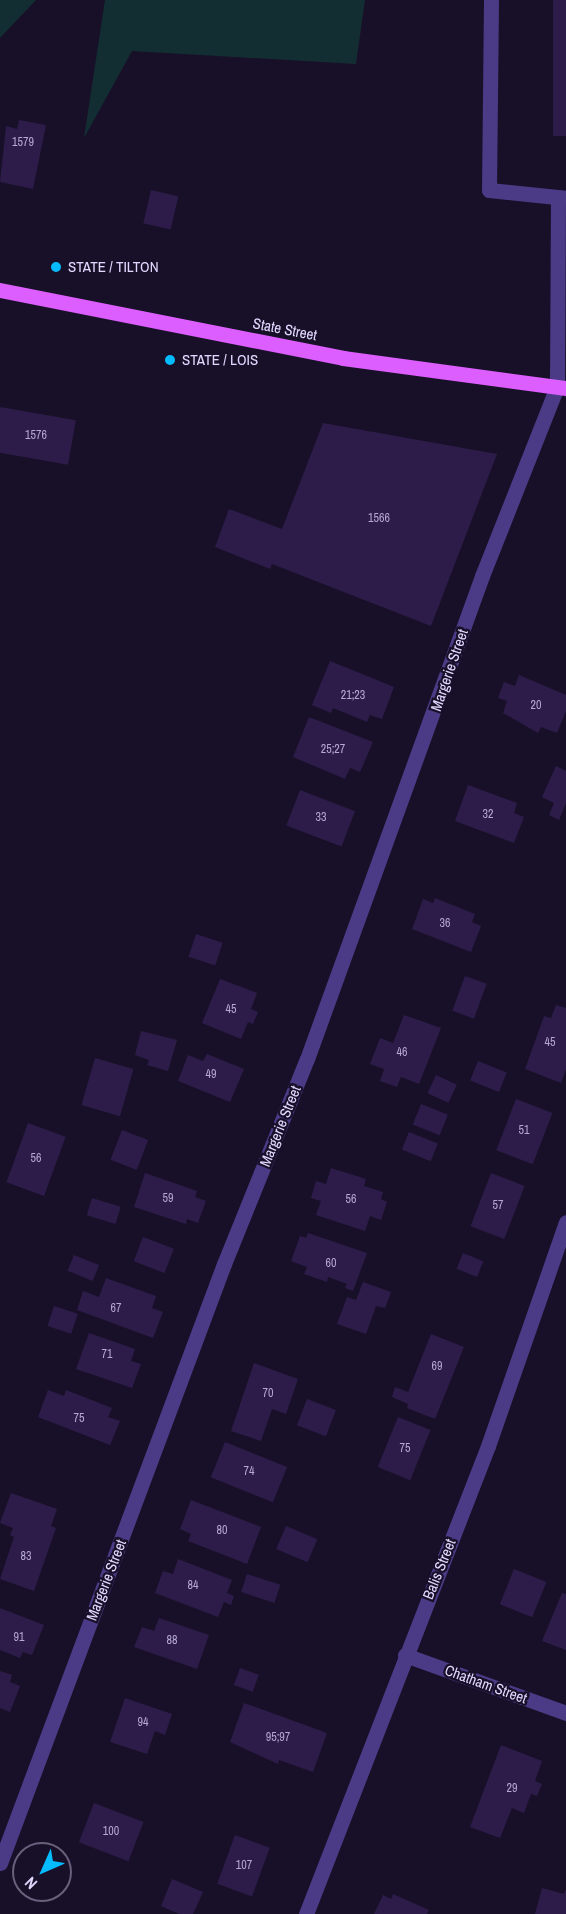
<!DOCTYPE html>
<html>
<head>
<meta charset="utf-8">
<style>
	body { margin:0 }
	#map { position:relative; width:566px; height:1914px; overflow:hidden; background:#181028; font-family:"Archivo Narrow",sans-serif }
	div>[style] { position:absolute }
	.green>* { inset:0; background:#132e32 }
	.building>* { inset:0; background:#2d1c49; transform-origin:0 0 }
	.service>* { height:15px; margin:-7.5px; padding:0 7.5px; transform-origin:7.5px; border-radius:7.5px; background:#4b3b87 }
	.minor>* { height:15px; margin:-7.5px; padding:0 7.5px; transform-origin:7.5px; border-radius:7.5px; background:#4b3b87 }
	.primary>* { height:15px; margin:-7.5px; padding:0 7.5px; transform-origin:7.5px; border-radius:7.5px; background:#dd5efe }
	.dots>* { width:16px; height:16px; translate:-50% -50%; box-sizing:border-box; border:3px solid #181028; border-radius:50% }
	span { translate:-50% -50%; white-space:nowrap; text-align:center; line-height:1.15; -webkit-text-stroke:4.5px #181028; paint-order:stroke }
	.number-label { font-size:12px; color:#b5a8d2 }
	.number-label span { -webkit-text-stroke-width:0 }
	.poi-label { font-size:15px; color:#e2d7ff }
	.left { translate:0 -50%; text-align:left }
	.street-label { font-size:15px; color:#e2d7ff }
	.north { position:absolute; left:12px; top:1842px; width:60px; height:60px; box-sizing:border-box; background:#181028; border:2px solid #69607e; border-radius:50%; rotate:225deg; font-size:16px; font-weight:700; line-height:24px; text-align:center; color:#e2d7ff }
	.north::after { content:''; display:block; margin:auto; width:21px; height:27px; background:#04bbfe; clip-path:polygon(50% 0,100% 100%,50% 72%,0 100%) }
</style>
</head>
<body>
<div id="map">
	<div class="green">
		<div style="clip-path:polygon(0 0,36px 0,0 38px)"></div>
		<div style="clip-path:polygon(105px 0,365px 0,356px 64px,132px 51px,84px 138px)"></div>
	</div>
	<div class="building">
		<div style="left:553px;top:0;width:13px;height:136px"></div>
		<div style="clip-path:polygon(19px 120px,46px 125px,33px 189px,0 182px,6px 126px,17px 129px)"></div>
		<div style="left:151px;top:190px;width:28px;height:34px;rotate:13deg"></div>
		<div style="left:0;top:407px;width:77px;height:45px;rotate:10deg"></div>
		<div style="clip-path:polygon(323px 423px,497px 454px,431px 626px,272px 564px,270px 569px,215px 547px,229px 509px,282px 529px)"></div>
		<div style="clip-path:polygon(330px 661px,394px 687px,382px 719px,370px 715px,367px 722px,333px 708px,331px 713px,312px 705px)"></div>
		<div style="clip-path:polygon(519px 675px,566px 695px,566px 711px,557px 733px,541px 727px,538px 733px,503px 713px,507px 701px,498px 698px,504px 682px,515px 686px)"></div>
		<div style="clip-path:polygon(309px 717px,373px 742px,360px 772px,350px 768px,345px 779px,293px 757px)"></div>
		<div style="clip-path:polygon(556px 766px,566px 771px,566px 803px,559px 820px,549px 815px,554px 803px,542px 797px)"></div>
		<div style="clip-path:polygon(468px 785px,517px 803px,514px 813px,524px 817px,514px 843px,455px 821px)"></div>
		<div style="left:300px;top:790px;width:59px;height:38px;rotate:21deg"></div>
		<div style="clip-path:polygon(435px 898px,475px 914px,472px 922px,481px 926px,471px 952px,412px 929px,423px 899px,433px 903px)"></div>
		<div style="left:196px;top:934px;width:28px;height:24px;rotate:18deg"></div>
		<div style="left:465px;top:976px;width:23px;height:37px;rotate:20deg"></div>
		<div style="clip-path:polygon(220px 979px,257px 993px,251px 1009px,258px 1012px,253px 1024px,248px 1022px,241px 1039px,202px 1023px)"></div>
		<div style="clip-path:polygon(556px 1005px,566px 1008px,566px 1069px,561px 1083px,525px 1069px,544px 1016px,551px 1018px)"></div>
		<div style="clip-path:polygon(404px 1015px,441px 1028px,419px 1084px,401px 1077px,397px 1087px,380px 1081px,384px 1069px,370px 1064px,380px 1038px,393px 1043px)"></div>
		<div style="clip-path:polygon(141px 1031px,177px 1040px,168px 1071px,147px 1065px,149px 1060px,135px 1055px)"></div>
		<div style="clip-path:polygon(207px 1054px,244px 1069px,230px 1102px,178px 1081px,188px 1055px,203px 1061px)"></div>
		<div style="left:95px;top:1058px;width:40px;height:49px;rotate:16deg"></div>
		<div style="left:478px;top:1061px;width:31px;height:21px;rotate:22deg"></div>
		<div style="left:436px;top:1075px;width:23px;height:20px;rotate:25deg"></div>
		<div style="left:516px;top:1099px;width:39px;height:55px;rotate:21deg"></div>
		<div style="left:421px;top:1104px;width:29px;height:22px;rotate:22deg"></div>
		<div style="left:28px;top:1123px;width:40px;height:63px;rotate:20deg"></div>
		<div style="left:122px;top:1130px;width:28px;height:32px;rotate:21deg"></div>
		<div style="left:409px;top:1132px;width:31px;height:19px;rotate:22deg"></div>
		<div style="clip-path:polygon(331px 1168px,366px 1179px,364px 1186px,383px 1192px,381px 1199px,387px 1202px,381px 1220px,370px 1216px,365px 1231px,316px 1215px,321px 1201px,311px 1198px,316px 1181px,326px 1184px)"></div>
		<div style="clip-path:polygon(145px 1173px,197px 1191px,195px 1197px,206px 1201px,198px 1223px,187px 1219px,186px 1224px,134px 1207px)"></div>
		<div style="left:491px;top:1173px;width:36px;height:57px;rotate:21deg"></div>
		<div style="left:92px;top:1198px;width:30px;height:18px;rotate:17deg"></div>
		<div style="clip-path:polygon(308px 1233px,367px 1253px,353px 1291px,345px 1288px,347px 1284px,328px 1277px,327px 1282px,304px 1274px,307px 1267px,291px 1261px,300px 1236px,306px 1238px)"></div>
		<div style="left:143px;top:1237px;width:33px;height:26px;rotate:21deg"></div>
		<div style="left:463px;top:1253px;width:22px;height:17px;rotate:22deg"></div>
		<div style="left:74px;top:1255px;width:27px;height:17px;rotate:22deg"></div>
		<div style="clip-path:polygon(106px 1278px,156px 1296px,152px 1308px,163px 1312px,153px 1338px,77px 1310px,83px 1291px,99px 1297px)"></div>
		<div style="clip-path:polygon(363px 1282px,391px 1292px,385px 1308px,376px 1306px,366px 1334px,337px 1324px,347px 1297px,356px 1300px)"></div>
		<div style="left:54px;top:1306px;width:25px;height:21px;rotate:18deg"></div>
		<div style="clip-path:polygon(89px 1333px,135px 1349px,131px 1361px,141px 1364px,132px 1388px,76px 1369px)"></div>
		<div style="clip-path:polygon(431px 1334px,464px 1347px,435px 1419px,407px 1408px,408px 1404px,392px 1397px,395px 1387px,408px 1392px)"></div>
		<div style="clip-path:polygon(254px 1363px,298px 1379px,286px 1414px,272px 1409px,261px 1441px,231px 1431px)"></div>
		<div style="clip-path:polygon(48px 1390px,64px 1396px,66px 1390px,112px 1408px,108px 1417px,120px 1421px,110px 1445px,38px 1417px)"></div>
		<div style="left:307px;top:1399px;width:31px;height:28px;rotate:21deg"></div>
		<div style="left:398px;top:1417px;width:35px;height:54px;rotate:22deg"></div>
		<div style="left:225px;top:1442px;width:67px;height:38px;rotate:22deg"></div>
		<div style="clip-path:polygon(11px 1493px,57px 1509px,51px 1526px,56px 1528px,34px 1591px,0 1579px,14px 1537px,10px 1535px,13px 1528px,0 1523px)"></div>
		<div style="clip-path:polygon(191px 1500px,261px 1527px,247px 1564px,188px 1541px,191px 1534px,180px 1529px)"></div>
		<div style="left:286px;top:1526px;width:34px;height:25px;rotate:23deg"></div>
		<div style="clip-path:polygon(178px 1559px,232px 1580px,227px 1593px,234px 1596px,231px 1605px,224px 1602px,218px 1617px,155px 1593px,163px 1571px,173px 1574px)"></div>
		<div style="left:514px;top:1569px;width:35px;height:38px;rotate:22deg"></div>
		<div style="left:247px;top:1574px;width:35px;height:19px;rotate:18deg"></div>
		<div style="clip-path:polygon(562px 1593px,566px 1594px,566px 1650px,542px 1641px)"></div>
		<div style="clip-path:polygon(0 1608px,44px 1625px,32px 1655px,23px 1652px,20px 1658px,0 1650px)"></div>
		<div style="clip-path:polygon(159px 1618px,209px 1635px,197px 1669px,134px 1647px,142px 1627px,154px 1631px)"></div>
		<div style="left:240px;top:1668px;width:20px;height:18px;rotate:20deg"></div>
		<div style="clip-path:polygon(0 1671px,12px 1675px,10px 1682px,20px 1686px,10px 1712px,0 1708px)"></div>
		<div style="clip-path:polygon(125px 1698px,172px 1714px,165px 1735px,155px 1731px,147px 1754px,110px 1742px)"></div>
		<div style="clip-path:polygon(244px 1703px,327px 1733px,313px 1772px,279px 1760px,278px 1764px,230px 1742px)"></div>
		<div style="clip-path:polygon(501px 1745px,542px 1761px,535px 1781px,542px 1784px,537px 1796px,531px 1794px,524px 1813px,512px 1808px,500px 1838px,470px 1827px)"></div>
		<div style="left:94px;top:1803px;width:53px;height:42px;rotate:21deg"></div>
		<div style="left:235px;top:1835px;width:37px;height:52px;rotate:20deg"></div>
		<div style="clip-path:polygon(172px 1879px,203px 1892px,193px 1914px,179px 1914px,161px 1906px)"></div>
		<div style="clip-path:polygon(542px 1888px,564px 1894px,566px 1889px,566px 1914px,535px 1914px)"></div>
		<div style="clip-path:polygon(393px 1894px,429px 1910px,427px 1914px,374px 1914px,383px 1895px,391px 1899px)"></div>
	</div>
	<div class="service">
		<div style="left:491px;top:0;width:190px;rotate:90.6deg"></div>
		<div style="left:489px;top:190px;width:77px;rotate:5.9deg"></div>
		<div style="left:557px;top:387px;width:190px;rotate:-89.7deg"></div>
	</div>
	<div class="minor">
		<div style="left:405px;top:1655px;width:171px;rotate:19.8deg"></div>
		<div style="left:0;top:1863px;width:640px;rotate:-69.5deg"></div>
		<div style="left:224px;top:1264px;width:221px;rotate:-68deg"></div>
		<div style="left:307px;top:1059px;width:514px;rotate:-70.08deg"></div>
		<div style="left:482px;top:576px;width:203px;rotate:-68.4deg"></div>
		<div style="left:306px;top:1914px;width:502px;rotate:-68.75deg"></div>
		<div style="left:488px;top:1446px;width:237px;rotate:-70.8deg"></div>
	</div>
	<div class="primary">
		<div style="left:0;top:290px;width:350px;rotate:11.2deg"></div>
		<div style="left:343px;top:358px;width:225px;rotate:7.7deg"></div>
	</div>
	<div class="dots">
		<div style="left:56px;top:267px;background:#04bbfe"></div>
		<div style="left:170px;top:360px;background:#04bbfe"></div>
	</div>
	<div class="number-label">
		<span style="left:23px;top:143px">1579</span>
		<span style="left:36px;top:436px">1576</span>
		<span style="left:379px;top:519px">1566</span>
		<span style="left:353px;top:696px">21;23</span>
		<span style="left:536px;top:706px">20</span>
		<span style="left:333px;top:750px">25;27</span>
		<span style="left:488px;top:815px">32</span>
		<span style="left:321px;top:818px">33</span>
		<span style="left:445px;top:924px">36</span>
		<span style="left:231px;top:1010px">45</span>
		<span style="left:550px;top:1043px">45</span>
		<span style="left:402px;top:1053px">46</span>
		<span style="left:211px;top:1075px">49</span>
		<span style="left:524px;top:1131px">51</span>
		<span style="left:36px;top:1159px">56</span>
		<span style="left:168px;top:1199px">59</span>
		<span style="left:351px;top:1200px">56</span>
		<span style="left:498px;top:1206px">57</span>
		<span style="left:331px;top:1264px">60</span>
		<span style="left:116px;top:1309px">67</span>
		<span style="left:107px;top:1355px">71</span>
		<span style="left:437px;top:1367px">69</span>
		<span style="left:268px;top:1394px">70</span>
		<span style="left:79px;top:1419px">75</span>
		<span style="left:405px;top:1449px">75</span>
		<span style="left:249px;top:1472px">74</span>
		<span style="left:222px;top:1531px">80</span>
		<span style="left:26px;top:1557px">83</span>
		<span style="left:193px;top:1586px">84</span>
		<span style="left:19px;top:1638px">91</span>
		<span style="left:172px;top:1641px">88</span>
		<span style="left:143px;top:1723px">94</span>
		<span style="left:278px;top:1738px">95;97</span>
		<span style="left:512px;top:1789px">29</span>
		<span style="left:111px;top:1832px">100</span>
		<span style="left:244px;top:1866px">107</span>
	</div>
	<div class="poi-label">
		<span class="left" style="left:68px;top:267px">STATE / TILTON</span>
		<span class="left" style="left:182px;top:360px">STATE / LOIS</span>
	</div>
	<div class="street-label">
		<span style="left:285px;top:329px;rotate:11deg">State Street</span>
		<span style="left:449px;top:670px;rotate:-71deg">Margerie Street</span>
		<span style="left:280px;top:1126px;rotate:-68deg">Margerie Street</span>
		<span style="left:439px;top:1569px;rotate:-68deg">Balis Street</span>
		<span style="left:106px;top:1580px;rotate:-69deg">Margerie Street</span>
		<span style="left:486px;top:1684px;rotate:20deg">Chatham Street</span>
	</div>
	<div class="north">N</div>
</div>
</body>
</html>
